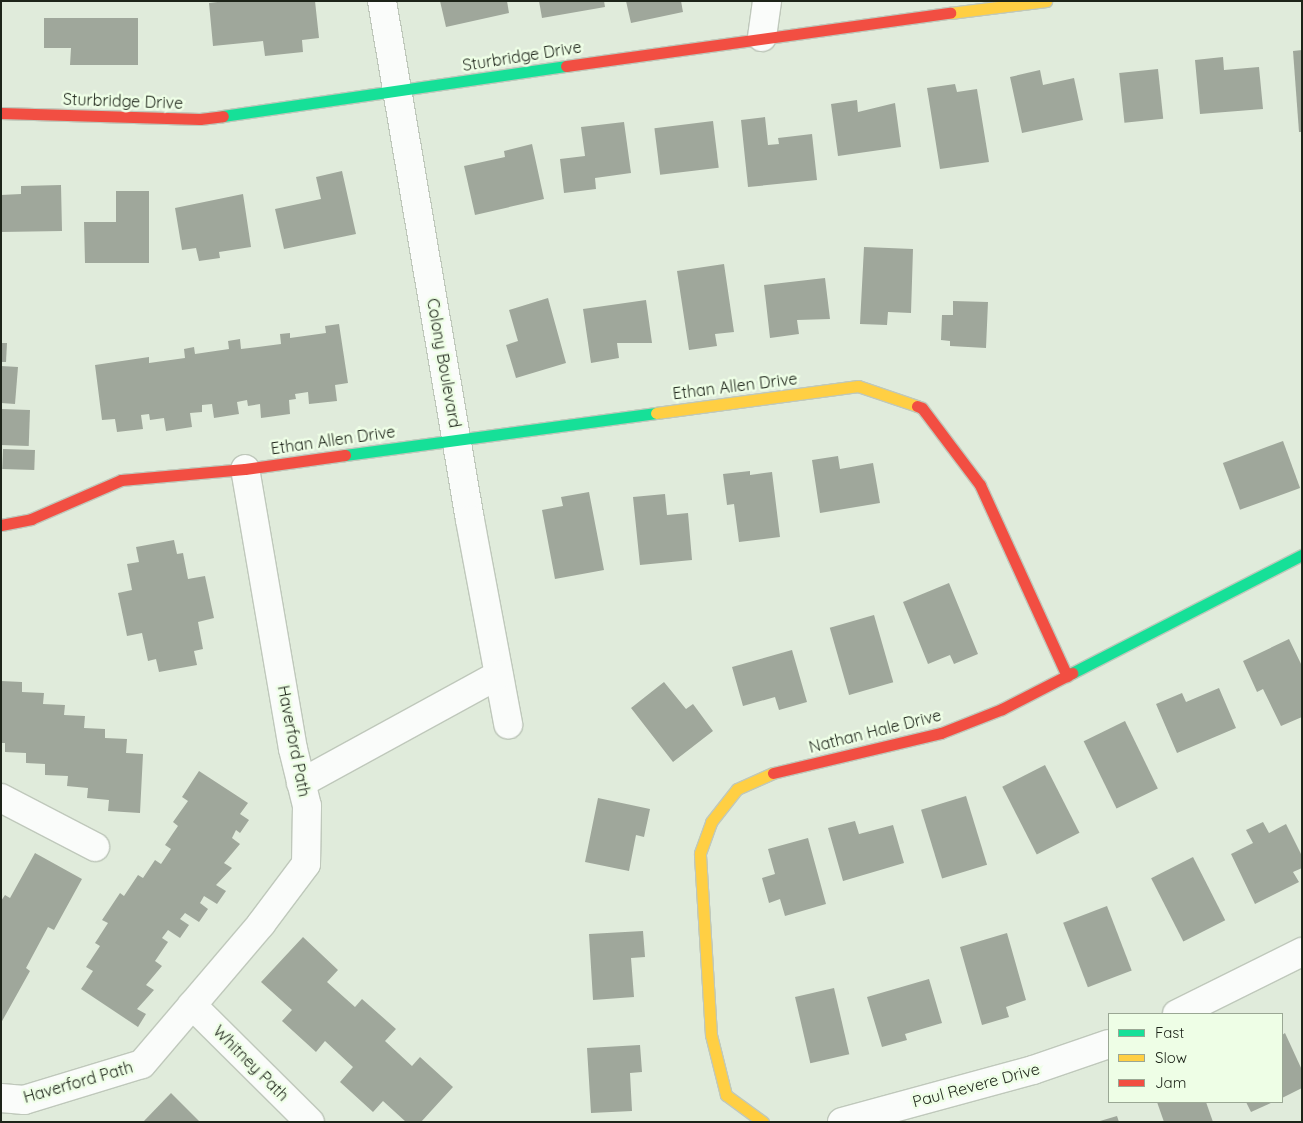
<!DOCTYPE html>
<html>
<head>
<meta charset="utf-8">
<style>
	body { margin:0 }
	#map { position:relative; width:1303px; height:1123px; overflow:hidden; background:#e0ebdb; font-family:Quicksand,sans-serif }
	div>[style] { position:absolute }
	.building>* { inset:0; background:#9fa79b; transform-origin:0 0 }
	.roads { filter:drop-shadow(1px 0 #bfc8bb) drop-shadow(-1px 0 #bfc8bb) drop-shadow(0 1px #bfc8bb) drop-shadow(0 -1px #bfc8bb) }
	.street>* { height:28px; margin:-14px; padding:0 14px; transform-origin:14px; border-radius:14px; background:#fafcfa }
	.fast>* { height:11px; margin:-5.5px; padding:0 5.5px; transform-origin:5.5px; border-radius:5.5px; background:#16e098 }
	.slow>* { height:11px; margin:-5.5px; padding:0 5.5px; transform-origin:5.5px; border-radius:5.5px; background:#ffcf43 }
	.jam>* { height:11px; margin:-5.5px; padding:0 5.5px; transform-origin:5.5px; border-radius:5.5px; background:#f24e42 }
	span { translate:-50% -50%; white-space:nowrap; text-align:center; line-height:1.15; -webkit-text-stroke:5px #eefee6; paint-order:stroke }
	.street-label { font-size:16px; color:#1d2419 }
	.frame { position:absolute; inset:0; border:2px solid #1d2419; pointer-events:none }
	.legend { position:absolute; left:1108px; top:1013px; width:175px; height:90px; box-sizing:border-box; background:#eefee6; border:1px solid #9aa794; margin:0; padding:6px 9px; list-style:none; font-size:15px; color:#1d2419 }
	.legend li { display:flex; align-items:center; gap:10px; height:25px }
	.legend b { width:25px; border:1px solid #9aa794 }
</style>
</head>
<body>
<div id="map">
	<div class="building">
		<div style="clip-path:polygon(226px 1px,315px 1px,319px 38px,302px 40px,303px 52px,265px 56px,263px 41px,213px 46px,209px 3px)"></div>
		<div style="clip-path:polygon(440px 1px,507px 1px,509px 13px,446px 27px)"></div>
		<div style="clip-path:polygon(539px 1px,604px 1px,605px 7px,542px 18px)"></div>
		<div style="clip-path:polygon(626px 1px,681px 1px,683px 12px,631px 23px)"></div>
		<div style="clip-path:polygon(44px 18px,138px 18px,138px 65px,70px 65px,71px 48px,44px 48px)"></div>
		<div style="clip-path:polygon(1302px 50px,1302px 132px,1299px 132px,1293px 51px)"></div>
		<div style="clip-path:polygon(1223px 57px,1224px 70px,1259px 67px,1263px 109px,1200px 114px,1195px 60px)"></div>
		<div style="left:1158px;top:69px;width:50px;height:39px;rotate:84deg"></div>
		<div style="clip-path:polygon(1040px 70px,1043px 85px,1074px 78px,1083px 120px,1022px 133px,1010px 77px)"></div>
		<div style="clip-path:polygon(955px 84px,957px 92px,977px 89px,989px 162px,940px 169px,927px 88px)"></div>
		<div style="clip-path:polygon(857px 100px,858px 112px,895px 103px,901px 147px,838px 156px,831px 104px)"></div>
		<div style="clip-path:polygon(765px 117px,768px 145px,779px 144px,778px 138px,812px 134px,817px 180px,748px 187px,741px 120px)"></div>
		<div style="left:713px;top:121px;width:47px;height:59px;rotate:83deg"></div>
		<div style="clip-path:polygon(624px 122px,631px 173px,595px 178px,596px 189px,564px 193px,560px 159px,585px 156px,581px 127px)"></div>
		<div style="clip-path:polygon(532px 144px,544px 199px,475px 215px,464px 166px,505px 157px,504px 151px)"></div>
		<div style="clip-path:polygon(342px 171px,356px 234px,284px 249px,275px 209px,321px 199px,316px 177px)"></div>
		<div style="clip-path:polygon(61px 185px,62px 231px,1px 232px,1px 195px,21px 194px,21px 186px)"></div>
		<div style="clip-path:polygon(116px 191px,149px 191px,149px 263px,85px 263px,84px 222px,116px 222px)"></div>
		<div style="clip-path:polygon(243px 194px,251px 247px,219px 252px,220px 258px,199px 261px,196px 248px,182px 250px,175px 208px)"></div>
		<div style="clip-path:polygon(864px 247px,913px 249px,911px 313px,888px 312px,887px 325px,860px 324px)"></div>
		<div style="clip-path:polygon(724px 264px,734px 332px,715px 334px,717px 346px,689px 350px,677px 271px)"></div>
		<div style="clip-path:polygon(825px 278px,830px 319px,797px 320px,799px 334px,770px 338px,764px 285px)"></div>
		<div style="clip-path:polygon(548px 298px,566px 363px,516px 378px,506px 345px,518px 341px,509px 310px)"></div>
		<div style="clip-path:polygon(646px 300px,652px 343px,617px 343px,619px 358px,591px 363px,583px 309px)"></div>
		<div style="clip-path:polygon(953px 301px,988px 302px,986px 348px,950px 346px,950px 341px,941px 340px,942px 315px,953px 315px)"></div>
		<div style="clip-path:polygon(339px 324px,348px 383px,335px 385px,337px 401px,309px 404px,308px 392px,295px 394px,296px 399px,289px 400px,290px 414px,261px 418px,260px 404px,248px 406px,247px 400px,237px 402px,239px 414px,214px 418px,212px 404px,202px 405px,202px 412px,190px 413px,192px 427px,166px 431px,164px 418px,150px 420px,149px 414px,141px 415px,143px 429px,117px 432px,115px 419px,102px 420px,95px 365px,149px 357px,149px 363px,185px 358px,184px 349px,194px 347px,195px 354px,229px 349px,228px 341px,240px 339px,241px 349px,281px 344px,280px 334px,290px 333px,290px 338px,326px 333px,325px 326px)"></div>
		<div style="clip-path:polygon(1px 343px,7px 343px,6px 362px,1px 362px)"></div>
		<div style="clip-path:polygon(1px 366px,18px 367px,15px 404px,1px 403px)"></div>
		<div style="left:1px;top:409px;width:29px;height:36px;rotate:2deg"></div>
		<div style="left:1283px;top:441px;width:50px;height:64px;rotate:70deg"></div>
		<div style="left:3px;top:449px;width:32px;height:20px;rotate:2deg"></div>
		<div style="clip-path:polygon(838px 456px,840px 469px,873px 463px,880px 503px,820px 513px,812px 460px)"></div>
		<div style="clip-path:polygon(750px 471px,750px 475px,772px 472px,780px 537px,739px 542px,734px 504px,727px 505px,723px 474px)"></div>
		<div style="clip-path:polygon(589px 492px,604px 570px,555px 579px,542px 510px,563px 506px,561px 497px)"></div>
		<div style="clip-path:polygon(665px 494px,667px 515px,688px 513px,692px 560px,640px 565px,633px 497px)"></div>
		<div style="clip-path:polygon(174px 540px,177px 554px,183px 553px,188px 579px,205px 576px,214px 618px,198px 622px,203px 649px,194px 651px,197px 665px,159px 672px,156px 659px,148px 661px,142px 633px,127px 636px,118px 593px,132px 590px,127px 564px,139px 562px,136px 547px)"></div>
		<div style="clip-path:polygon(949px 583px,978px 654px,954px 664px,950px 655px,928px 664px,903px 602px)"></div>
		<div style="left:874px;top:615px;width:70px;height:46px;rotate:74deg"></div>
		<div style="clip-path:polygon(1289px 639px,1302px 666px,1302px 717px,1281px 726px,1263px 689px,1257px 692px,1243px 661px)"></div>
		<div style="clip-path:polygon(792px 650px,807px 702px,779px 710px,775px 697px,743px 706px,732px 667px)"></div>
		<div style="clip-path:polygon(1px 681px,22px 682px,22px 692px,44px 693px,43px 704px,65px 705px,64px 715px,85px 716px,84px 728px,105px 729px,105px 738px,127px 739px,126px 753px,143px 754px,140px 813px,108px 811px,109px 800px,87px 798px,88px 788px,67px 786px,68px 776px,45px 775px,45px 764px,26px 763px,26px 753px,5px 752px,5px 743px,1px 743px)"></div>
		<div style="clip-path:polygon(664px 682px,686px 709px,693px 704px,713px 731px,673px 762px,631px 708px)"></div>
		<div style="clip-path:polygon(1219px 688px,1236px 728px,1177px 753px,1156px 704px,1182px 693px,1186px 702px)"></div>
		<div style="left:1125px;top:721px;width:75px;height:46px;rotate:64deg"></div>
		<div style="left:1045px;top:765px;width:76px;height:48px;rotate:63deg"></div>
		<div style="clip-path:polygon(199px 771px,248px 803px,240px 814px,249px 820px,240px 833px,236px 830px,232px 838px,240px 844px,224px 863px,232px 868px,216px 885px,226px 891px,217px 904px,204px 896px,200px 903px,208px 909px,199px 922px,185px 913px,180px 919px,189px 925px,180px 938px,168px 930px,162px 938px,168px 942px,155px 961px,162px 966px,146px 985px,154px 990px,137px 1009px,146px 1014px,138px 1027px,81px 989px,93px 971px,86px 967px,100px 946px,95px 943px,108px 923px,102px 920px,120px 893px,124px 896px,138px 875px,143px 878px,155px 860px,161px 864px,171px 849px,165px 845px,178px 826px,173px 822px,188px 801px,182px 797px)"></div>
		<div style="left:966px;top:796px;width:72px;height:47px;rotate:73deg"></div>
		<div style="clip-path:polygon(598px 798px,650px 809px,644px 837px,636px 835px,629px 871px,585px 862px)"></div>
		<div style="clip-path:polygon(855px 821px,859px 834px,893px 825px,904px 863px,843px 881px,828px 828px)"></div>
		<div style="clip-path:polygon(1263px 822px,1269px 833px,1286px 824px,1302px 856px,1302px 868px,1293px 872px,1299px 882px,1255px 904px,1231px 854px,1253px 843px,1246px 830px)"></div>
		<div style="clip-path:polygon(808px 838px,826px 904px,785px 916px,780px 899px,769px 903px,762px 878px,775px 874px,768px 849px)"></div>
		<div style="clip-path:polygon(35px 853px,82px 879px,54px 930px,48px 927px,26px 968px,30px 971px,1px 1023px,1px 901px,5px 895px,10px 898px)"></div>
		<div style="left:1193px;top:857px;width:71px;height:47px;rotate:63deg"></div>
		<div style="left:1107px;top:906px;width:69px;height:47px;rotate:69deg"></div>
		<div style="clip-path:polygon(643px 931px,645px 957px,631px 958px,634px 997px,593px 1000px,589px 934px)"></div>
		<div style="clip-path:polygon(1007px 933px,1026px 1000px,1006px 1007px,1009px 1017px,982px 1025px,960px 947px)"></div>
		<div style="clip-path:polygon(303px 937px,338px 970px,327px 982px,355px 1007px,362px 999px,396px 1029px,385px 1041px,412px 1066px,420px 1057px,453px 1087px,421px 1122px,406px 1122px,383px 1101px,373px 1112px,340px 1082px,353px 1067px,325px 1041px,316px 1052px,282px 1021px,292px 1010px,261px 982px)"></div>
		<div style="clip-path:polygon(929px 979px,942px 1023px,905px 1034px,907px 1040px,882px 1047px,867px 997px)"></div>
		<div style="left:834px;top:988px;width:68px;height:40px;rotate:77deg"></div>
		<div style="clip-path:polygon(1285px 1033px,1302px 1070px,1302px 1088px,1282px 1098px,1282px 1035px)"></div>
		<div style="clip-path:polygon(640px 1045px,642px 1072px,630px 1073px,632px 1111px,591px 1113px,587px 1048px)"></div>
		<div style="clip-path:polygon(171px 1093px,200px 1122px,143px 1122px)"></div>
		<div style="clip-path:polygon(1157px 1102px,1206px 1102px,1213px 1122px,1164px 1122px)"></div>
		<div style="clip-path:polygon(1246px 1102px,1273px 1102px,1251px 1112px)"></div>
		<div style="clip-path:polygon(1117px 1116px,1119px 1122px,1100px 1122px,1100px 1121px)"></div>
	</div>
	<div class="roads">
		<div class="street">
			<div style="left:382px;top:1px;width:526px;rotate:80.38deg"></div>
			<div style="left:470px;top:520px;width:208px;rotate:79.4deg"></div>
			<div style="left:762px;top:37px;width:36px;rotate:-82deg"></div>
			<div style="left:301px;top:783px;width:225px;rotate:-28.7deg"></div>
			<div style="left:1px;top:798px;width:106px;rotate:27.5deg"></div>
			<div style="left:192px;top:1005px;width:166px;rotate:44.8deg"></div>
			<div style="left:1177px;top:1014px;width:140px;rotate:-26.4deg"></div>
			<div style="left:1px;top:1098px;width:23px;rotate:5deg"></div>
			<div style="left:24px;top:1100px;width:123px;rotate:-17deg"></div>
			<div style="left:142px;top:1064px;width:184px;rotate:-49.6deg"></div>
			<div style="left:261px;top:924px;width:75px;rotate:-53.1deg"></div>
			<div style="left:306px;top:864px;width:58px;rotate:-89deg"></div>
			<div style="left:307px;top:806px;width:59px;rotate:-103.8deg"></div>
			<div style="left:293px;top:749px;width:284px;rotate:-99.7deg"></div>
			<div style="left:842px;top:1122px;width:198px;rotate:-15.2deg"></div>
			<div style="left:1033px;top:1070px;width:80px;rotate:-18.9deg"></div>
		</div>
		<div class="fast">
			<div style="left:223px;top:116px;width:347px;rotate:-8.3deg"></div>
			<div style="left:345px;top:455px;width:314px;rotate:-7.7deg"></div>
			<div style="left:1072px;top:673px;width:259px;rotate:-27.2deg"></div>
		</div>
		<div class="slow">
			<div style="left:950px;top:13px;width:97px;rotate:-7.1deg"></div>
			<div style="left:656px;top:413px;width:204px;rotate:-7.6deg"></div>
			<div style="left:858px;top:386px;width:62px;rotate:18.7deg"></div>
			<div style="left:763px;top:1122px;width:46px;rotate:-143.9deg"></div>
			<div style="left:726px;top:1095px;width:62px;rotate:-104deg"></div>
			<div style="left:711px;top:1035px;width:182px;rotate:-93.5deg"></div>
			<div style="left:700px;top:853px;width:33px;rotate:-70deg"></div>
			<div style="left:711px;top:822px;width:42px;rotate:-51.8deg"></div>
			<div style="left:737px;top:789px;width:39px;rotate:-24deg"></div>
		</div>
		<div class="jam">
			<div style="left:566px;top:66px;width:388px;rotate:-7.9deg"></div>
			<div style="left:1px;top:113px;width:199px;rotate:1.7deg"></div>
			<div style="left:200px;top:119px;width:23px;rotate:-7deg"></div>
			<div style="left:917px;top:406px;width:5px;rotate:22deg"></div>
			<div style="left:922px;top:408px;width:96px;rotate:53deg"></div>
			<div style="left:980px;top:485px;width:210px;rotate:65.5deg"></div>
			<div style="left:1px;top:525px;width:31px;rotate:-11deg"></div>
			<div style="left:31px;top:519px;width:98px;rotate:-23.4deg"></div>
			<div style="left:121px;top:480px;width:124px;rotate:-5.1deg"></div>
			<div style="left:245px;top:469px;width:101px;rotate:-8deg"></div>
			<div style="left:773px;top:773px;width:173px;rotate:-13.4deg"></div>
			<div style="left:941px;top:733px;width:66px;rotate:-21.5deg"></div>
			<div style="left:1002px;top:709px;width:79px;rotate:-27.2deg"></div>
		</div>
	</div>
	<div class="street-label">
		<span style="left:522px;top:56px;rotate:-9deg">Sturbridge Drive</span>
		<span style="left:123px;top:101px;rotate:2deg">Sturbridge Drive</span>
		<span style="left:444px;top:363px;rotate:80deg">Colony Boulevard</span>
		<span style="left:735px;top:386px;rotate:-7deg">Ethan Allen Drive</span>
		<span style="left:333px;top:440px;rotate:-8deg">Ethan Allen Drive</span>
		<span style="left:875px;top:731px;rotate:-14deg">Nathan Hale Drive</span>
		<span style="left:294px;top:741px;rotate:79deg">Haverford Path</span>
		<span style="left:251px;top:1063px;rotate:45deg">Whitney Path</span>
		<span style="left:78px;top:1082px;rotate:-16deg">Haverford Path</span>
		<span style="left:976px;top:1085px;rotate:-15deg">Paul Revere Drive</span>
	</div>
	<div class="frame"></div>
	<ul class="legend">
	<li><b style="height:6px;background:#16e098"></b>Fast</li>
	<li><b style="height:6px;background:#ffcf43"></b>Slow</li>
	<li><b style="height:6px;background:#f24e42"></b>Jam</li>
	</ul>
</div>
</body>
</html>
